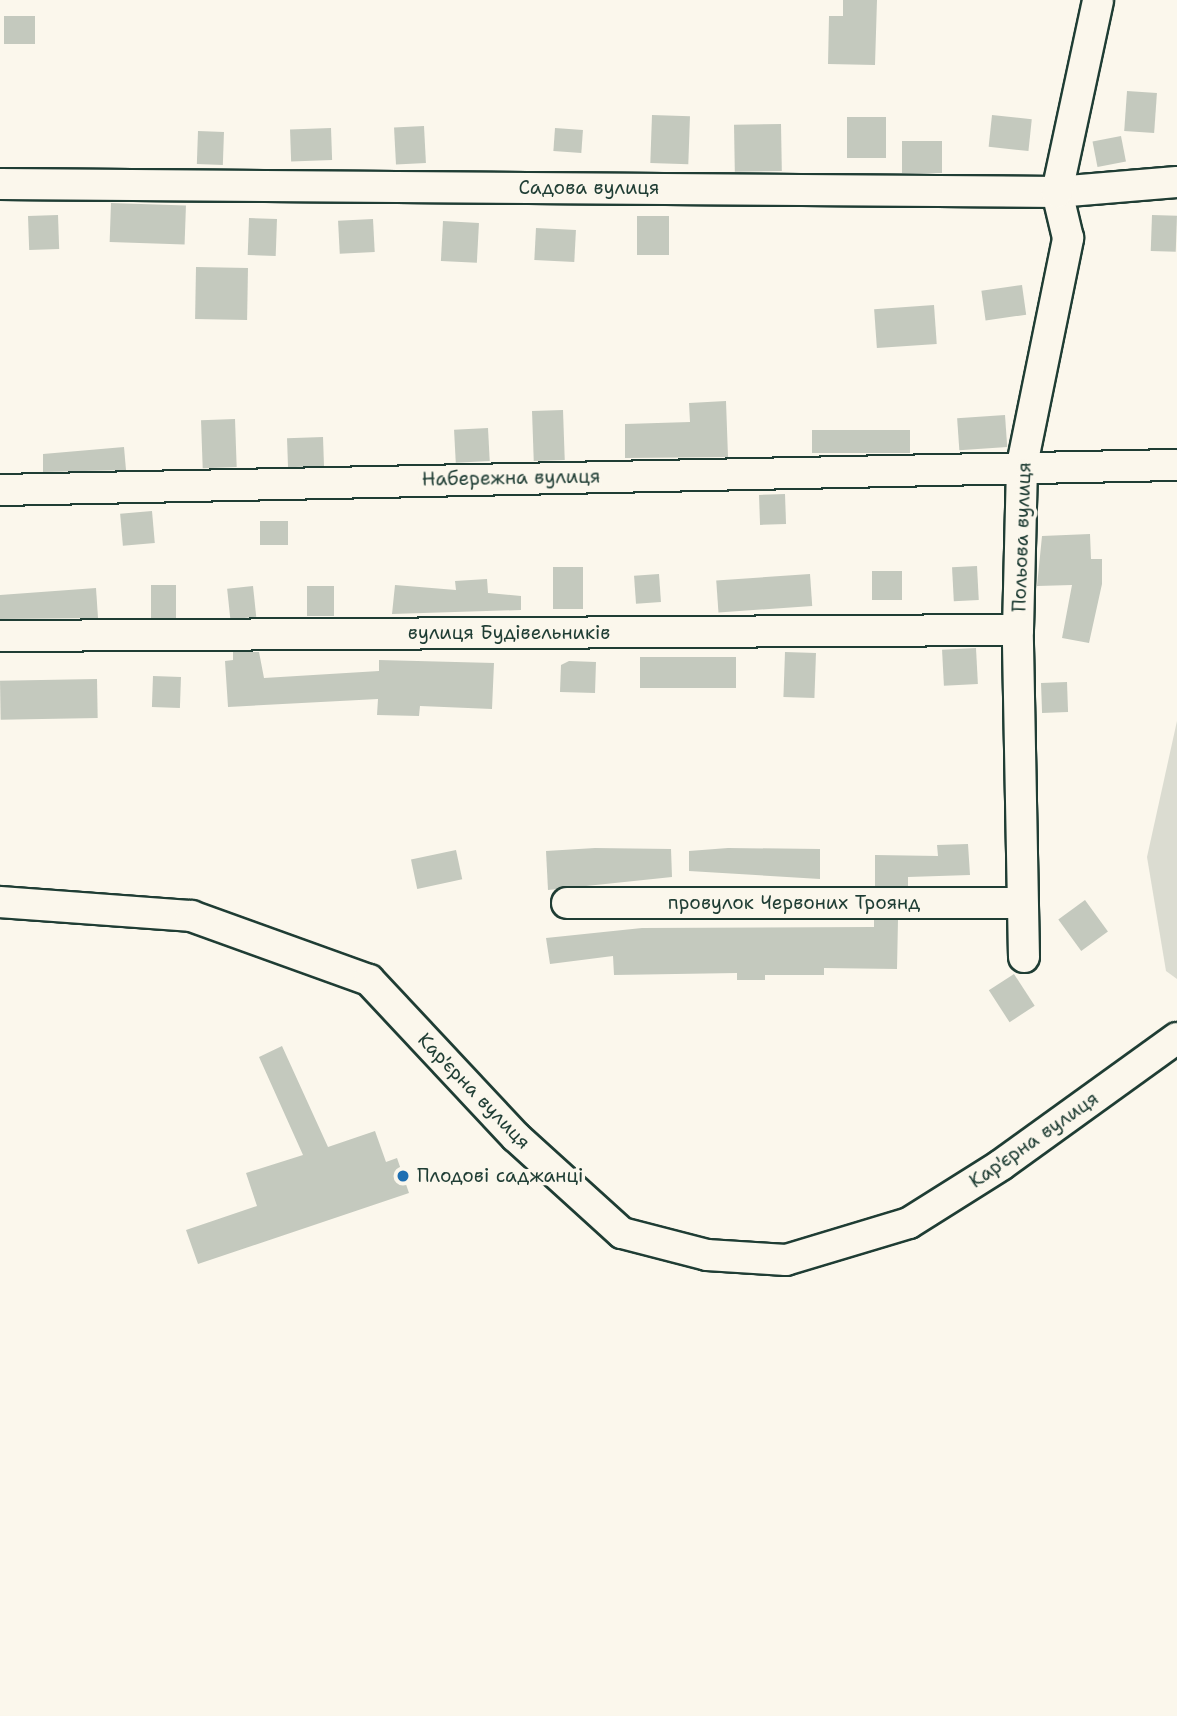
<!DOCTYPE html>
<html>
<head>
<meta charset="utf-8">
<style>
	body { margin:0 }
	#map { position:relative; width:1177px; height:1716px; overflow:hidden; background:#fbf7ec; font-family:"Shantell Sans",sans-serif }
	div>[style] { position:absolute }
	.green>* { inset:0; background:#dbdcd1 }
	.building>* { inset:0; background:#c4c9be; transform-origin:0 0 }
	.roads { filter:drop-shadow(2px 0 #1f3d34) drop-shadow(-2px 0 #1f3d34) drop-shadow(0 2px #1f3d34) drop-shadow(0 -2px #1f3d34) }
	.minor>* { height:30px; margin:-15px; padding:0 15px; transform-origin:15px; border-radius:15px; background:#fbf7ec }
	.dots>* { width:19px; height:19px; translate:-50% -50%; box-sizing:border-box; border:4px solid #fbf7ec; border-radius:50% }
	span { translate:-50% -50%; white-space:nowrap; text-align:center; line-height:1.15; -webkit-text-stroke:7px #fbf7ec; paint-order:stroke }
	.street-label { font-size:19px; color:#1f3d34 }
	.poi-label { font-size:19px; color:#1f3d34 }
	.left { translate:0 -50%; text-align:left }
</style>
</head>
<body>
<div id="map">
	<div class="green">
		<div style="clip-path:polygon(1177px 721px,1177px 979px,1166px 971px,1147px 857px)"></div>
	</div>
	<div class="building">
		<div style="clip-path:polygon(843px 0,877px 0,875px 65px,828px 64px,829px 16px,843px 16px)"></div>
		<div style="left:4px;top:16px;width:31px;height:28px"></div>
		<div style="left:1127px;top:91px;width:30px;height:40px;rotate:4deg"></div>
		<div style="left:652px;top:115px;width:38px;height:48px;rotate:2deg"></div>
		<div style="left:992px;top:115px;width:40px;height:32px;rotate:6deg"></div>
		<div style="left:847px;top:117px;width:39px;height:41px"></div>
		<div style="left:781px;top:124px;width:47px;height:47px;rotate:89deg"></div>
		<div style="left:424px;top:126px;width:37px;height:30px;rotate:87deg"></div>
		<div style="left:331px;top:128px;width:32px;height:41px;rotate:88deg"></div>
		<div style="left:555px;top:128px;width:28px;height:23px;rotate:4deg"></div>
		<div style="left:198px;top:131px;width:26px;height:33px;rotate:2deg"></div>
		<div style="left:1121px;top:136px;width:26px;height:29px;rotate:79deg"></div>
		<div style="left:902px;top:141px;width:40px;height:32px"></div>
		<div style="left:111px;top:203px;width:75px;height:39px;rotate:2deg"></div>
		<div style="left:58px;top:215px;width:34px;height:30px;rotate:88deg"></div>
		<div style="left:1152px;top:215px;width:25px;height:36px;rotate:2deg"></div>
		<div style="left:637px;top:216px;width:32px;height:39px"></div>
		<div style="left:249px;top:218px;width:28px;height:37px;rotate:2deg"></div>
		<div style="left:373px;top:219px;width:33px;height:35px;rotate:87deg"></div>
		<div style="left:443px;top:221px;width:36px;height:40px;rotate:3deg"></div>
		<div style="left:536px;top:228px;width:40px;height:32px;rotate:3deg"></div>
		<div style="left:196px;top:267px;width:52px;height:52px;rotate:1deg"></div>
		<div style="left:1022px;top:285px;width:30px;height:41px;rotate:82deg"></div>
		<div style="left:934px;top:305px;width:39px;height:60px;rotate:86deg"></div>
		<div style="clip-path:polygon(726px 401px,728px 457px,625px 458px,625px 424px,690px 422px,689px 403px)"></div>
		<div style="left:563px;top:410px;width:50px;height:31px;rotate:88deg"></div>
		<div style="left:1005px;top:415px;width:32px;height:48px;rotate:86deg"></div>
		<div style="left:235px;top:419px;width:48px;height:34px;rotate:88deg"></div>
		<div style="left:488px;top:428px;width:33px;height:34px;rotate:87deg"></div>
		<div style="left:910px;top:430px;width:23px;height:98px;rotate:90deg"></div>
		<div style="left:323px;top:437px;width:29px;height:36px;rotate:88deg"></div>
		<div style="clip-path:polygon(124px 447px,126px 470px,43px 472px,43px 454px)"></div>
		<div style="left:785px;top:494px;width:30px;height:26px;rotate:88deg"></div>
		<div style="left:152px;top:511px;width:32px;height:32px;rotate:85deg"></div>
		<div style="left:260px;top:521px;width:28px;height:24px"></div>
		<div style="clip-path:polygon(1090px 534px,1091px 559px,1102px 559px,1102px 584px,1089px 643px,1062px 638px,1072px 585px,1037px 586px,1042px 536px)"></div>
		<div style="left:977px;top:566px;width:34px;height:25px;rotate:87deg"></div>
		<div style="left:553px;top:567px;width:30px;height:42px"></div>
		<div style="left:902px;top:571px;width:29px;height:30px;rotate:90deg"></div>
		<div style="left:659px;top:574px;width:28px;height:25px;rotate:86deg"></div>
		<div style="left:810px;top:574px;width:32px;height:94px;rotate:86deg"></div>
		<div style="clip-path:polygon(487px 579px,488px 593px,521px 596px,521px 610px,392px 614px,395px 585px,456px 590px,455px 581px)"></div>
		<div style="left:151px;top:585px;width:25px;height:33px"></div>
		<div style="left:253px;top:586px;width:31px;height:26px;rotate:84deg"></div>
		<div style="left:307px;top:586px;width:27px;height:30px"></div>
		<div style="clip-path:polygon(96px 588px,98px 618px,0 619px,0 595px)"></div>
		<div style="left:976px;top:648px;width:36px;height:34px;rotate:87deg"></div>
		<div style="clip-path:polygon(233px 652px,259px 652px,264px 678px,379px 671px,379px 660px,494px 663px,492px 709px,420px 706px,419px 716px,377px 715px,378px 699px,228px 707px,225px 661px,233px 660px)"></div>
		<div style="left:785px;top:652px;width:31px;height:45px;rotate:2deg"></div>
		<div style="left:736px;top:657px;width:31px;height:96px;rotate:90deg"></div>
		<div style="clip-path:polygon(569px 661px,596px 662px,595px 693px,560px 692px,561px 665px)"></div>
		<div style="left:153px;top:676px;width:28px;height:31px;rotate:2deg"></div>
		<div style="left:97px;top:679px;width:39px;height:97px;rotate:89deg"></div>
		<div style="left:1067px;top:682px;width:30px;height:26px;rotate:88deg"></div>
		<div style="clip-path:polygon(968px 844px,970px 875px,908px 877px,908px 886px,875px 886px,875px 855px,938px 856px,937px 845px)"></div>
		<div style="clip-path:polygon(595px 848px,671px 849px,672px 877px,548px 890px,546px 851px)"></div>
		<div style="clip-path:polygon(728px 848px,820px 849px,820px 879px,689px 871px,689px 851px)"></div>
		<div style="left:456px;top:850px;width:30px;height:46px;rotate:78deg"></div>
		<div style="left:1085px;top:900px;width:39px;height:33px;rotate:54deg"></div>
		<div style="clip-path:polygon(874px 920px,898px 920px,897px 969px,824px 968px,824px 975px,765px 975px,765px 980px,737px 980px,737px 973px,614px 975px,613px 956px,550px 964px,546px 938px,642px 928px,874px 927px)"></div>
		<div style="left:1014px;top:974px;width:38px;height:30px;rotate:57deg"></div>
		<div style="clip-path:polygon(282px 1046px,328px 1147px,375px 1131px,386px 1162px,397px 1158px,409px 1193px,198px 1264px,186px 1230px,257px 1206px,246px 1173px,303px 1155px,259px 1057px)"></div>
	</div>
	<div class="roads">
		<div class="minor">
			<div style="left:0;top:184px;width:1057px;rotate:0.43deg"></div>
			<div style="left:1057px;top:192px;width:120px;rotate:-4.8deg"></div>
			<div style="left:0;top:490px;width:1177px;rotate:-1.22deg"></div>
			<div style="left:0;top:636px;width:1018px;rotate:-0.34deg"></div>
			<div style="left:0;top:902px;width:192px;rotate:4.2deg"></div>
			<div style="left:191px;top:916px;width:189px;rotate:19.8deg"></div>
			<div style="left:369px;top:980px;width:215px;rotate:46.9deg"></div>
			<div style="left:516px;top:1137px;width:143px;rotate:42.2deg"></div>
			<div style="left:622px;top:1233px;width:88px;rotate:14.5deg"></div>
			<div style="left:707px;top:1255px;width:79px;rotate:3.6deg"></div>
			<div style="left:786px;top:1260px;width:128px;rotate:-16.7deg"></div>
			<div style="left:909px;top:1223px;width:109px;rotate:-32.2deg"></div>
			<div style="left:1001px;top:1165px;width:217px;rotate:-35.8deg"></div>
			<div style="left:567px;top:903px;width:453px"></div>
			<div style="left:1024px;top:957px;width:327px;rotate:-91.1deg"></div>
			<div style="left:1018px;top:630px;width:165px;rotate:-88.6deg"></div>
			<div style="left:1022px;top:465px;width:232px;rotate:-78.5deg"></div>
			<div style="left:1068px;top:238px;width:47px;rotate:-103.4deg"></div>
			<div style="left:1057px;top:192px;width:196px;rotate:-77.9deg"></div>
		</div>
	</div>
	<div class="dots">
		<div style="left:403px;top:1176px;background:#1f6fb2"></div>
	</div>
	<div class="street-label">
		<span style="left:589px;top:188px">Садова вулиця</span>
		<span style="left:511px;top:478px;rotate:-1deg">Набережна вулиця</span>
		<span style="left:1022px;top:537px;rotate:-88deg">Польова вулиця</span>
		<span style="left:509px;top:633px">вулиця Будівельників</span>
		<span style="left:794px;top:903px">провулок Червоних Троянд</span>
		<span style="left:474px;top:1091px;rotate:46deg">Кар'єрна вулиця</span>
		<span style="left:1034px;top:1140px;rotate:-35deg">Кар'єрна вулиця</span>
	</div>
	<div class="poi-label">
		<span class="left" style="left:417px;top:1176px">Плодові саджанці</span>
	</div>
</div>
</body>
</html>
